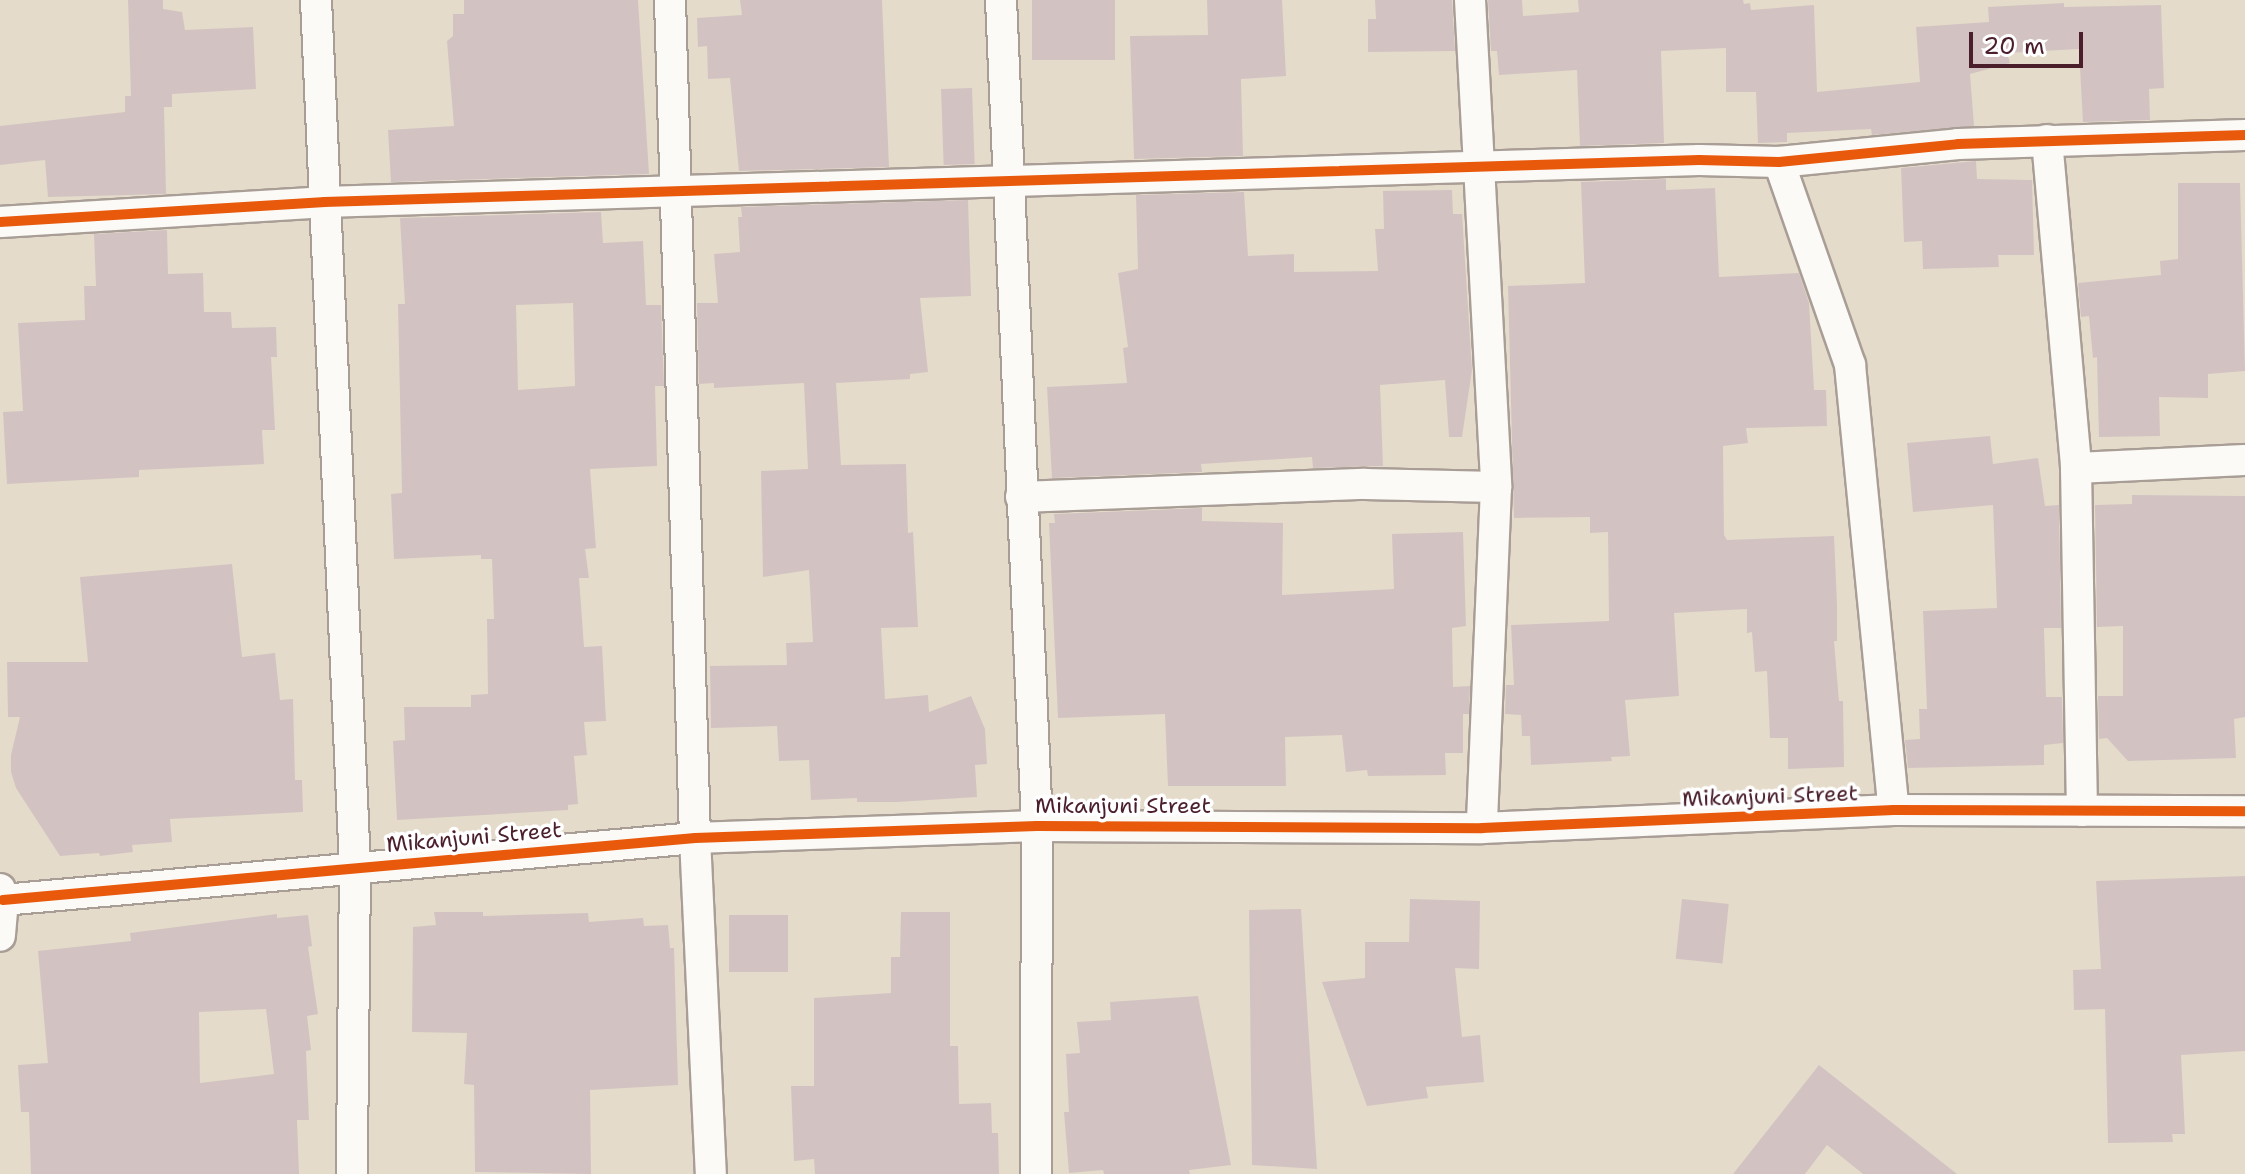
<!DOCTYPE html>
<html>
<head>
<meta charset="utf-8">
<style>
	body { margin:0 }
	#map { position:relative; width:2245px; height:1174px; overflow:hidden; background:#e5dbca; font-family:"Shantell Sans",sans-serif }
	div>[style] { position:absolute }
	.building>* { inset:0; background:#d2c3c2; transform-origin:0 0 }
	.roads { filter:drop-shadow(2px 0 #a99e96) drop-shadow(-2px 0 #a99e96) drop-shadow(0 2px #a99e96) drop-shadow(0 -2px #a99e96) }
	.minor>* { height:30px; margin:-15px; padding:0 15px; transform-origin:15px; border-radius:15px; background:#fbfaf7 }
	.cycleway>* { height:10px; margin:-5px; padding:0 5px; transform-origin:5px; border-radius:5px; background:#e8590c }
	span { translate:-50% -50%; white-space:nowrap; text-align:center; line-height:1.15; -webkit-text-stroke:7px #fff; paint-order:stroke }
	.street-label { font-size:22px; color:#4a1f2b }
	.scale { position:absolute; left:1969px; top:32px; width:114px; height:36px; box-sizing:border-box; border:4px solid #4a1f2b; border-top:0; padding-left:10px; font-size:24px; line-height:28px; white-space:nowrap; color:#4a1f2b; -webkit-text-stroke:6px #fff; paint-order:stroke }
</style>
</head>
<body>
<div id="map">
	<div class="building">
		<div style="clip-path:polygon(128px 0,163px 0,163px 9px,182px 12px,185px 30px,253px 27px,256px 89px,172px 94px,172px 107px,164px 107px,166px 194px,48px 197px,45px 160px,0 165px,0 126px,125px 112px,125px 96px,131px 96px)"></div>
		<div style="clip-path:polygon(464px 0,638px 0,649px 174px,391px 182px,388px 130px,454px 126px,447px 41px,453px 36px,453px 14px,464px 14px)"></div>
		<div style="clip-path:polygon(740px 0,882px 0,889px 167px,739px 171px,730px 78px,708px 79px,707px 46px,698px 47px,697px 18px,742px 15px)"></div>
		<div style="left:1032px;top:0;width:83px;height:60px"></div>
		<div style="clip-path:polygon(1207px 0,1282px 0,1286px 76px,1241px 79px,1243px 156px,1134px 159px,1130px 36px,1208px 35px)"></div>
		<div style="clip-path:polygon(1375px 0,1452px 0,1455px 51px,1368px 52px,1368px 19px,1376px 19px)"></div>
		<div style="clip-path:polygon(1488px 0,1522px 0,1523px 16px,1579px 12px,1578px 0,1743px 0,1744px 4px,1750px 3px,1751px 10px,1814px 5px,1817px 92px,1920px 82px,1916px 27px,1989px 22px,1988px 7px,2064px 3px,2064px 7px,2161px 5px,2164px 88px,2149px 89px,2150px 120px,2083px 122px,2079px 49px,2007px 53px,2010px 63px,1970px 74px,1974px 126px,1872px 135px,1871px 129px,1787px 133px,1787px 142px,1758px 143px,1756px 92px,1726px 92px,1726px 48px,1661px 51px,1664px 143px,1580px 146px,1577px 70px,1499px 75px,1497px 51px,1491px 51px)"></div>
		<div style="left:972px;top:88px;width:76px;height:31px;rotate:88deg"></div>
		<div style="clip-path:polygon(1976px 161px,1977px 179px,2032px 180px,2034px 255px,1998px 255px,1999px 267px,1923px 269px,1922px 241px,1904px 242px,1901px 168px)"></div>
		<div style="clip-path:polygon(1666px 179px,1666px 190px,1715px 188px,1719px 277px,1799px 273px,1809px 303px,1814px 390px,1826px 390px,1827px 426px,1746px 428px,1748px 443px,1723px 446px,1724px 535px,1727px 540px,1834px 536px,1837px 604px,1837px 641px,1834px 641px,1839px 701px,1843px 701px,1844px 767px,1788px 769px,1788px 738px,1770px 738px,1767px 671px,1755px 672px,1752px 632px,1747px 633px,1747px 609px,1674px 613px,1679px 696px,1625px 700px,1630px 756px,1611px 757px,1612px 761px,1531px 765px,1530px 736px,1522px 736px,1521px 715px,1505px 714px,1506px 685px,1514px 685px,1511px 625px,1609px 621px,1608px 532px,1590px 533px,1590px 517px,1514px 518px,1508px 286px,1585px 283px,1581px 182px)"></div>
		<div style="clip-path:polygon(2178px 183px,2240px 183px,2245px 371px,2208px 374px,2208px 398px,2159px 397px,2160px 436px,2099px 437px,2097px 357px,2093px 358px,2089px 316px,2081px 317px,2078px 283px,2161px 275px,2160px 261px,2178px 259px)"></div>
		<div style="clip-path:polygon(1452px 190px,1453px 214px,1462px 214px,1472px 370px,1462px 437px,1449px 437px,1445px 380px,1380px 385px,1383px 466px,1313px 468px,1312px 457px,1201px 464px,1202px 472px,1052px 478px,1047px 387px,1127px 383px,1123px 348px,1128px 347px,1118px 273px,1138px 269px,1136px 195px,1244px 192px,1248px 256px,1294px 254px,1294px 272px,1378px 271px,1375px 229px,1384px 229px,1383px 191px)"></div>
		<div style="clip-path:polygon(968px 200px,971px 296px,920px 298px,928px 372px,910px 374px,910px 379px,836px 383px,841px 465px,906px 464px,908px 533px,913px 532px,918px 627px,881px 628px,885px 699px,928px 695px,929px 712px,971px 696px,985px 729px,987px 764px,975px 765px,977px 797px,897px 802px,857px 802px,857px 798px,811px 800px,809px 760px,779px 761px,777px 726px,711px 728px,710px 666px,787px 665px,786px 643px,813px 642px,809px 570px,763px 577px,761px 471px,808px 469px,804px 383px,714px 388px,714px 383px,699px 384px,697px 303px,718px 303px,714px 254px,740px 252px,738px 217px,742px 217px,741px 207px)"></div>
		<div style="clip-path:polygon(evenodd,601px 212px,603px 243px,643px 241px,646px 305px,661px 305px,664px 386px,655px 386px,657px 466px,590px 469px,596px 548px,585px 549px,589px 578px,579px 578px,584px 647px,602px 646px,606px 721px,584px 722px,587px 755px,574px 756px,578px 804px,568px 805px,568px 810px,397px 820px,393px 741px,405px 740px,404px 707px,471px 707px,471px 695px,488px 694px,487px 619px,494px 619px,492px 559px,481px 559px,481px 555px,394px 559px,391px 494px,402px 493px,398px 304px,405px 304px,400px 218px,601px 212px,573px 303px,575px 386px,518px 390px,516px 305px,573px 303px)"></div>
		<div style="clip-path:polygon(167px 230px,168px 274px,203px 273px,204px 312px,231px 312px,232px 328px,276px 327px,277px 357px,271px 357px,275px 430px,262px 430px,264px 464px,139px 470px,139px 477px,7px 484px,3px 412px,23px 411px,18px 323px,85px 320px,84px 286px,96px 286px,94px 234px)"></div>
		<div style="clip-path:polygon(1990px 436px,1993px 464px,2038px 458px,2045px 506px,2059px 505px,2061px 628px,2044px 628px,2046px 697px,2062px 697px,2063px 743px,2044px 745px,2044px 765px,1908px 768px,1905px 740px,1920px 739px,1919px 709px,1927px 709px,1923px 611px,1997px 608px,1993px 505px,1913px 512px,1907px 443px)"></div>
		<div style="clip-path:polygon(2132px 495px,2245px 496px,2245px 717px,2234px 719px,2236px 758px,2128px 761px,2107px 738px,2099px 739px,2098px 696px,2123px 696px,2123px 626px,2097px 627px,2095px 505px,2132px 504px)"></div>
		<div style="clip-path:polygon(1202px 508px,1202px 521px,1283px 523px,1282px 595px,1394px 589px,1392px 534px,1463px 532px,1466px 626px,1452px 628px,1453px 687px,1470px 686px,1469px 714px,1463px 714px,1463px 753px,1445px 753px,1446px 775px,1368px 776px,1367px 770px,1346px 772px,1342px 735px,1285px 737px,1286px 786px,1168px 786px,1165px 714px,1058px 718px,1049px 523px,1055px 523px,1054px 514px)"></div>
		<div style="clip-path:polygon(232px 564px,242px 657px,275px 653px,280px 700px,293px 699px,295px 780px,302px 780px,303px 812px,170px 819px,172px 842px,132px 845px,133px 852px,100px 856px,99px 853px,60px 856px,16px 788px,11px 772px,11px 755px,20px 717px,8px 717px,7px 662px,88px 662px,80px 577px)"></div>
		<div style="clip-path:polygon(2245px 876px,2245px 1051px,2181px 1055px,2185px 1134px,2172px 1134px,2173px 1142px,2108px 1143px,2105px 1009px,2074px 1010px,2073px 970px,2101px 969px,2096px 881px)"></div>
		<div style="clip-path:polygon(1410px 899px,1480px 901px,1479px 969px,1455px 968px,1462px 1037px,1480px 1035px,1484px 1082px,1426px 1087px,1428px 1098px,1367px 1106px,1322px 982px,1365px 978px,1365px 942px,1409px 942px)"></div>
		<div style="left:1682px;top:899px;width:47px;height:60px;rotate:6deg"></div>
		<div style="clip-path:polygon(1301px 909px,1317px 1169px,1252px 1165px,1249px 910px)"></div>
		<div style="clip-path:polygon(434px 912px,483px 912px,483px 916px,588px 913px,589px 922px,643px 918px,644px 926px,668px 925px,670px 948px,674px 948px,678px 1085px,590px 1090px,591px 1174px,475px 1172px,474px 1085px,464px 1084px,467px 1033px,412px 1032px,413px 927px,436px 925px)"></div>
		<div style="clip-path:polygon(901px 912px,950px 912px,950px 1046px,958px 1046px,959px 1104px,991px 1103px,992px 1133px,998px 1133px,999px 1174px,815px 1174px,814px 1159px,794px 1161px,791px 1086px,814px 1086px,814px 998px,891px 993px,891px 957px,900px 957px)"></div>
		<div style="clip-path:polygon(evenodd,277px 914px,277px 918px,308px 915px,312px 946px,308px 947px,318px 1014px,307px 1016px,311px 1050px,306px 1051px,309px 1120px,297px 1120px,299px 1174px,31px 1174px,29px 1112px,21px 1112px,18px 1065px,48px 1063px,38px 951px,131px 941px,130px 933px,277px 914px,266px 1009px,274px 1074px,200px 1083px,199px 1012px,266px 1009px)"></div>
		<div style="left:729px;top:915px;width:59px;height:57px"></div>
		<div style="clip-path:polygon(1198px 996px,1231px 1165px,1189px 1170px,1190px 1174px,1104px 1174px,1103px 1170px,1069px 1173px,1064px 1112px,1069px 1112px,1066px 1054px,1080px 1053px,1077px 1022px,1111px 1020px,1110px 1002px)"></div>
		<div style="clip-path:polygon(1819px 1065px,1957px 1174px,1863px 1174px,1827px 1145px,1805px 1174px,1733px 1174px)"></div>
	</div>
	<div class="roads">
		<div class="minor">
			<div style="left:316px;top:0;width:868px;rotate:87.42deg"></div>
			<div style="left:355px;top:867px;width:307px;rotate:90.6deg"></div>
			<div style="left:670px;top:0;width:838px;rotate:88.29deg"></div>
			<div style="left:695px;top:838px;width:336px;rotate:87.3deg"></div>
			<div style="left:1001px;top:0;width:827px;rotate:87.5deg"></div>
			<div style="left:1037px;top:826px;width:348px;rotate:90.2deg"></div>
			<div style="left:1470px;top:0;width:488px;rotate:86.9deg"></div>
			<div style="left:1496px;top:487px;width:341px;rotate:92.4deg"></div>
			<div style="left:2047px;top:140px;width:329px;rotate:84.9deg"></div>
			<div style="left:2076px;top:468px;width:343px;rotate:89deg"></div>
			<div style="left:1779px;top:162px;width:215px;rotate:70.7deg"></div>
			<div style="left:1850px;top:365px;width:447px;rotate:84.4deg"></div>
			<div style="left:0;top:222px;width:325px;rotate:-3.5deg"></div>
			<div style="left:324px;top:202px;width:1376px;rotate:-1.75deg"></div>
			<div style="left:1699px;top:160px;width:80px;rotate:1.4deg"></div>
			<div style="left:1779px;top:162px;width:180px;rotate:-5.7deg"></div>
			<div style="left:1958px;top:144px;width:287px;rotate:-1.8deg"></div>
			<div style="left:2076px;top:468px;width:169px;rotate:-2.7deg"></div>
			<div style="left:1021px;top:497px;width:344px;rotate:-2.2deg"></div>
			<div style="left:1365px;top:484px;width:131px;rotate:1.3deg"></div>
			<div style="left:0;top:889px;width:11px;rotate:75deg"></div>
			<div style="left:3px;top:900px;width:36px;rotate:95deg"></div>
			<div style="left:3px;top:900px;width:695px;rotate:-5.12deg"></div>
			<div style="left:695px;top:838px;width:342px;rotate:-2deg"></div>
			<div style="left:1037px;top:826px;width:445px;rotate:0.3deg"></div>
			<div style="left:1482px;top:828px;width:412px;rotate:-2.5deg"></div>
			<div style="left:1894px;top:810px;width:351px;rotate:0.2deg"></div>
		</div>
	</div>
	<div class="cycleway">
		<div style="left:0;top:222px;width:325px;rotate:-3.5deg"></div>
		<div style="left:324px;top:202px;width:1376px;rotate:-1.75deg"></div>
		<div style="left:1699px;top:160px;width:80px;rotate:1.4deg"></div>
		<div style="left:1779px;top:162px;width:180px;rotate:-5.7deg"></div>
		<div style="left:1958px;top:144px;width:287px;rotate:-1.8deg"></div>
		<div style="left:3px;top:900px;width:695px;rotate:-5.12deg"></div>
		<div style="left:695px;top:838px;width:342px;rotate:-2deg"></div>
		<div style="left:1037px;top:826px;width:445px;rotate:0.3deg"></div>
		<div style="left:1482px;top:828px;width:412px;rotate:-2.5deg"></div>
		<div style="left:1894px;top:810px;width:351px;rotate:0.2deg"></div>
	</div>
	<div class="street-label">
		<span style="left:1770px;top:796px;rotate:-2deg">Mikanjuni Street</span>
		<span style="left:1123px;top:806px">Mikanjuni Street</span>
		<span style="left:474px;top:837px;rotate:-5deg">Mikanjuni Street</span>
	</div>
	<div class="scale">20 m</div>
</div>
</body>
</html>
